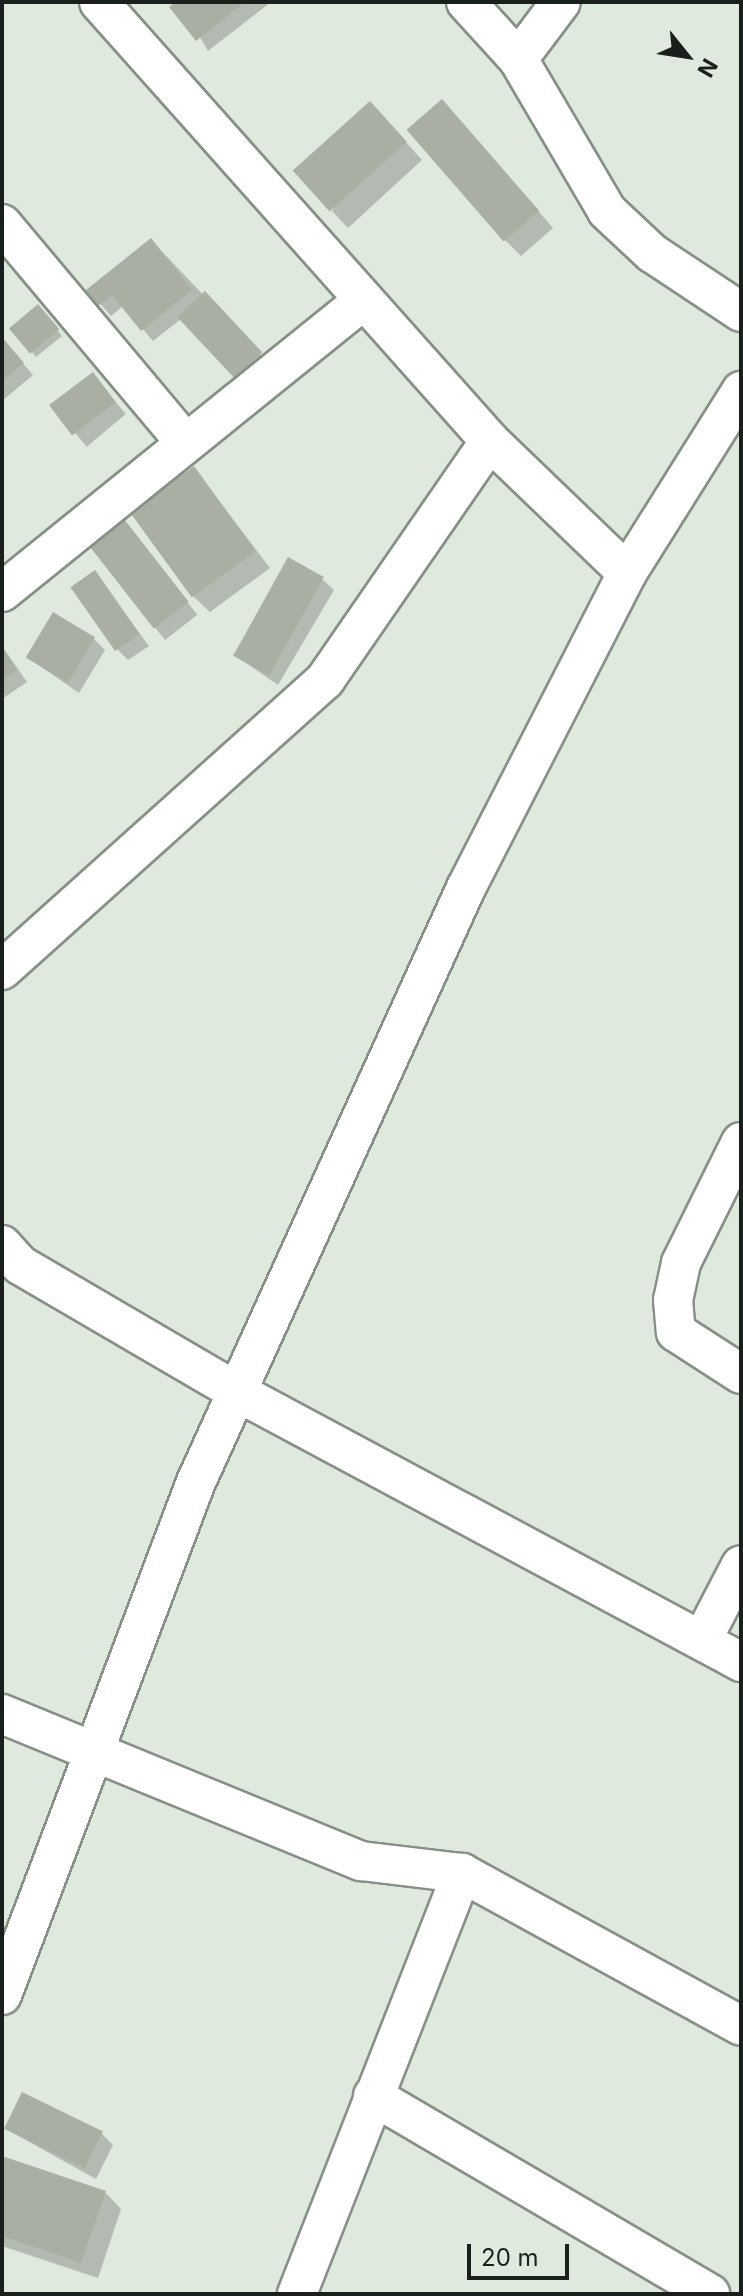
<!DOCTYPE html>
<html>
<head>
<meta charset="utf-8">
<style>
	body { margin:0 }
	#map { position:relative; width:743px; height:2296px; overflow:hidden; background:#dfe9de; font-family:Inter,sans-serif }
	div>[style] { position:absolute }
	.shadow>* { inset:0; background:#0003; transform-origin:0 0 }
	.building>* { inset:0; background:#aaafa3; transform-origin:0 0 }
	.roads { filter:drop-shadow(2px 0 #879087) drop-shadow(-2px 0 #879087) drop-shadow(0 2px #879087) drop-shadow(0 -2px #879087) }
	.minor>* { height:38px; margin:-19px; padding:0 19px; transform-origin:19px; border-radius:19px; background:#fff }
	span { translate:-50% -50%; white-space:nowrap; text-align:center; line-height:1.15; -webkit-text-stroke:6px #dfe9de; paint-order:stroke }
	.frame { position:absolute; inset:0; border:4px solid #1b1f1b; pointer-events:none }
	.north { position:absolute; left:647px; top:16px; width:80px; height:80px; -webkit-text-stroke:6px #dfe9de; paint-order:stroke; rotate:120deg; font-size:22px; font-weight:700; line-height:32px; text-align:center; color:#1b1f1b }
	.north::after { content:''; display:block; margin:auto; width:28px; height:36px; background:#1b1f1b; clip-path:polygon(50% 0,100% 100%,50% 72%,0 100%) }
	.scale { position:absolute; left:467px; top:2244px; width:102px; height:36px; box-sizing:border-box; border:4px solid #1b1f1b; border-top:0; padding-left:10px; font-size:24px; line-height:28px; white-space:nowrap; color:#1b1f1b; -webkit-text-stroke:6px #dfe9de; paint-order:stroke }
</style>
</head>
<body>
<div id="map">
	<div class="shadow">
		<div style="clip-path:polygon(179px 2px,271px 2px,208px 51px)"></div>
		<div style="clip-path:polygon(458px 118px,553px 228px,521px 256px,505px 240px)"></div>
		<div style="clip-path:polygon(386px 120px,422px 160px,348px 228px,332px 211px)"></div>
		<div style="clip-path:polygon(151px 240px,271px 366px,246px 389px,181px 319px,153px 341px,123px 306px,111px 316px,89px 291px)"></div>
		<div style="clip-path:polygon(43px 312px,62px 336px,36px 357px,11px 327px)"></div>
		<div style="clip-path:polygon(2px 339px,33px 375px,2px 401px)"></div>
		<div style="left:93px;top:375px;width:51px;height:51px;rotate:50deg"></div>
		<div style="clip-path:polygon(194px 468px,270px 568px,210px 612px,193px 596px)"></div>
		<div style="left:124px;top:521px;width:119px;height:41px;rotate:52deg"></div>
		<div style="clip-path:polygon(94px 573px,149px 646px,128px 660px,117px 649px)"></div>
		<div style="clip-path:polygon(322px 579px,334px 590px,278px 685px,233px 654px)"></div>
		<div style="clip-path:polygon(94px 639px,105px 650px,79px 693px,27px 657px)"></div>
		<div style="clip-path:polygon(2px 646px,27px 682px,2px 699px)"></div>
		<div style="clip-path:polygon(6px 2129px,102px 2134px,113px 2145px,96px 2179px)"></div>
		<div style="clip-path:polygon(2px 2160px,105px 2192px,121px 2209px,98px 2278px,2px 2246px)"></div>
	</div>
	<div class="building">
		<div style="clip-path:polygon(176px 2px,245px 2px,196px 41px,169px 7px)"></div>
		<div style="left:442px;top:99px;width:148px;height:47px;rotate:49deg"></div>
		<div style="left:370px;top:101px;width:55px;height:104px;rotate:48deg"></div>
		<div style="clip-path:polygon(151px 238px,192px 290px,141px 331px,112px 295px,98px 306px,86px 290px)"></div>
		<div style="left:205px;top:291px;width:84px;height:38px;rotate:47deg"></div>
		<div style="left:38px;top:304px;width:33px;height:38px;rotate:50deg"></div>
		<div style="clip-path:polygon(2px 337px,24px 363px,2px 381px)"></div>
		<div style="left:93px;top:372px;width:38px;height:55px;rotate:53deg"></div>
		<div style="left:194px;top:466px;width:105px;height:79px;rotate:54deg"></div>
		<div style="left:124px;top:519px;width:105px;height:44px;rotate:52deg"></div>
		<div style="left:288px;top:557px;width:41px;height:113px;rotate:29deg"></div>
		<div style="left:95px;top:570px;width:78px;height:30px;rotate:55deg"></div>
		<div style="left:53px;top:612px;width:49px;height:53px;rotate:31deg"></div>
		<div style="clip-path:polygon(2px 648px,17px 670px,2px 680px)"></div>
		<div style="left:22px;top:2092px;width:90px;height:41px;rotate:26deg"></div>
		<div style="clip-path:polygon(2px 2156px,106px 2191px,81px 2263px,2px 2236px)"></div>
	</div>
	<div class="roads">
		<div class="minor">
			<div style="left:99px;top:2px;width:588px;rotate:48.31deg"></div>
			<div style="left:490px;top:441px;width:190px;rotate:43.9deg"></div>
			<div style="left:466px;top:2px;width:77px;rotate:47.6deg"></div>
			<div style="left:518px;top:59px;width:176px;rotate:59.6deg"></div>
			<div style="left:607px;top:211px;width:62px;rotate:43deg"></div>
			<div style="left:652px;top:253px;width:107px;rotate:33.5deg"></div>
			<div style="left:518px;top:59px;width:71px;rotate:-53deg"></div>
			<div style="left:2px;top:224px;width:286px;rotate:50deg"></div>
			<div style="left:2px;top:592px;width:465px;rotate:-38.9deg"></div>
			<div style="left:2px;top:970px;width:434px;rotate:-41.9deg"></div>
			<div style="left:325px;top:680px;width:290px;rotate:-55.4deg"></div>
			<div style="left:741px;top:1142px;width:135px;rotate:116.4deg"></div>
			<div style="left:681px;top:1263px;width:38px;rotate:102deg"></div>
			<div style="left:673px;top:1300px;width:32px;rotate:85deg"></div>
			<div style="left:676px;top:1332px;width:77px;rotate:32.9deg"></div>
			<div style="left:2px;top:1245px;width:27px;rotate:48deg"></div>
			<div style="left:20px;top:1265px;width:254px;rotate:30.3deg"></div>
			<div style="left:239px;top:1393px;width:570px;rotate:28.18deg"></div>
			<div style="left:703px;top:1638px;width:82px;rotate:-62.5deg"></div>
			<div style="left:2px;top:1714px;width:388px;rotate:22.3deg"></div>
			<div style="left:361px;top:1861px;width:102px;rotate:6.8deg"></div>
			<div style="left:462px;top:1873px;width:318px;rotate:28.7deg"></div>
			<div style="left:2px;top:1995px;width:548px;rotate:-69.29deg"></div>
			<div style="left:196px;top:1482px;width:652px;rotate:-65.56deg"></div>
			<div style="left:466px;top:888px;width:354px;rotate:-62.9deg"></div>
			<div style="left:627px;top:573px;width:215px;rotate:-57.9deg"></div>
			<div style="left:373px;top:2096px;width:391px;rotate:30.4deg"></div>
			<div style="left:297px;top:2294px;width:452px;rotate:-68.6deg"></div>
		</div>
	</div>
	<div class="frame"></div>
	<div class="north">N</div>
	<div class="scale">20 m</div>
</div>
</body>
</html>
